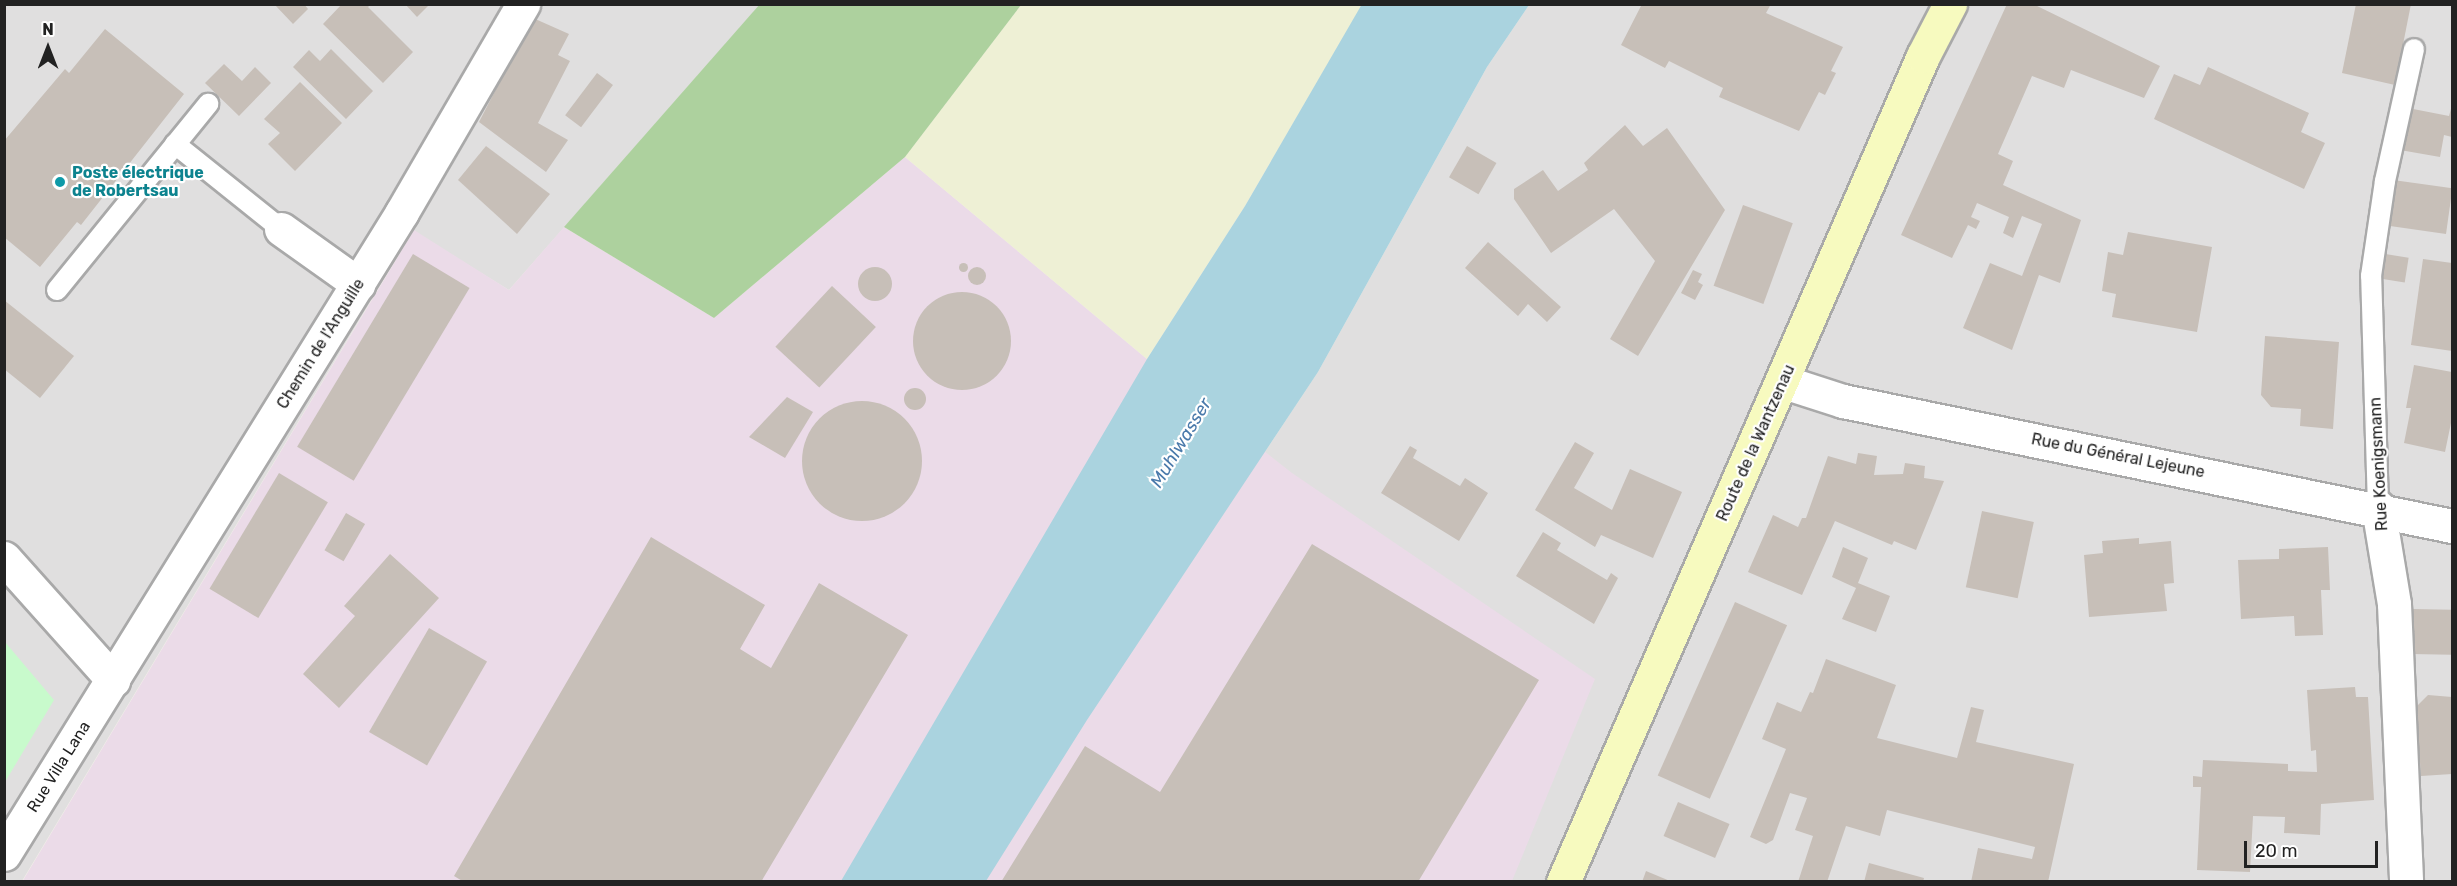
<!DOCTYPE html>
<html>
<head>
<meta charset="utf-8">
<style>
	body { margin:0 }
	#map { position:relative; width:2457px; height:886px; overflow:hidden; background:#f2efe9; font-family:Rubik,sans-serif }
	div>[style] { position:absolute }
	.residential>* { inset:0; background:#e0dfdf }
	.industrial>* { inset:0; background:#ebdbe8 }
	.farmland>* { inset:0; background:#eef0d5 }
	.forest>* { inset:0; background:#add19e }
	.park>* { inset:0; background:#c8facc }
	.water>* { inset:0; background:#aad3df }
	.building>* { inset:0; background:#c7bfb8; transform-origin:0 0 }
	.round { border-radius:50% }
	.roads { filter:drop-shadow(2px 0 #a9a9a9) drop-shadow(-2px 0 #a9a9a9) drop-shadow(0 2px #a9a9a9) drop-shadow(0 -2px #a9a9a9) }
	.service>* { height:20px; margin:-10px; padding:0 10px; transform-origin:10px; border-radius:10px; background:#fff }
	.minor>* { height:33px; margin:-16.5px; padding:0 16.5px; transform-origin:16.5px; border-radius:16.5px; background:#fff }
	.secondary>* { height:33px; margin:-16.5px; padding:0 16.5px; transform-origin:16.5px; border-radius:16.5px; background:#f7fabf }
	.dots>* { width:16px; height:16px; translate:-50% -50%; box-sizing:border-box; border:3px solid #fff; border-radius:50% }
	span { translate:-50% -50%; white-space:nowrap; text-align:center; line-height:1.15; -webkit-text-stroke:4.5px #fff; paint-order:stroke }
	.culture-label { font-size:16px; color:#0d838f; font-weight:700 }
	.left { translate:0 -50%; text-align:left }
	.street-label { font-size:16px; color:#222 }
	.water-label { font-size:18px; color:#4a7aab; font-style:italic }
	.frame { position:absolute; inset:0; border:6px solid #222; pointer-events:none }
	.north { position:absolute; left:18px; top:18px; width:60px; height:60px; -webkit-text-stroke:4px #fff; paint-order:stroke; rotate:0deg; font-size:16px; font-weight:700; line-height:24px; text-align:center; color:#222 }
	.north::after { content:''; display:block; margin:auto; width:21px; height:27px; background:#222; clip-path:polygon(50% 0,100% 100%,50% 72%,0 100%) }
	.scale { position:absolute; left:2244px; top:841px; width:134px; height:27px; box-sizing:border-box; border:3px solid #222; border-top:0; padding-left:8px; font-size:18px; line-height:21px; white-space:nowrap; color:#222; -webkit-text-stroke:4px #fff; paint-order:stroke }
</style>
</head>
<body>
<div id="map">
	<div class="residential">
		<div style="clip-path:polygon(5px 5px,760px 5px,509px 290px,413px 231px,22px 881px,5px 882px)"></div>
		<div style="clip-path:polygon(1529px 5px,2452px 5px,2452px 881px,986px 882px,1087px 720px,1318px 372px,1487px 67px)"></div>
	</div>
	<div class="industrial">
		<div style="clip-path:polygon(905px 157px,1147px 359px,1292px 473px,1595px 679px,1512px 881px,22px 882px,414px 230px,509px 290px,564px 227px,714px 318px)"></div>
	</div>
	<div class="farmland">
		<div style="clip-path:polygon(1021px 5px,1362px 5px,1245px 206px,1147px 359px,905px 157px)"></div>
	</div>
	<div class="forest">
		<div style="clip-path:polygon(760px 4px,1021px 5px,905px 157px,714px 318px,564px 227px)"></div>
	</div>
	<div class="park">
		<div style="clip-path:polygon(5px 642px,54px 700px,5px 782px,4px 782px)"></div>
	</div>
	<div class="water">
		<div style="clip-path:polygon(1362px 4px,1529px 5px,1487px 67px,1318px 372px,1087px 720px,986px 881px,841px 881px,1147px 359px,1245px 206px)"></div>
	</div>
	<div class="building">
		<div style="clip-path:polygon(274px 4px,304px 4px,308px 9px,293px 24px)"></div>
		<div style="clip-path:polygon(342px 4px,371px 4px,368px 7px,413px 52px,383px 83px,323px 24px)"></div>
		<div style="clip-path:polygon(405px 4px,430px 4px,417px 17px)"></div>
		<div style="clip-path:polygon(1642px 4px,1771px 4px,1766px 13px,1843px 47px,1831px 71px,1836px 73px,1825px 95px,1819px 92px,1799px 131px,1719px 97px,1723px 88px,1669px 61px,1665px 68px,1621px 45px)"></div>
		<div style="clip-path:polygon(2007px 4px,2033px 4px,2160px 66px,2144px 98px,2071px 70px,2064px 88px,2032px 76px,1998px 154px,2013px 161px,2003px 185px,2081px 220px,2060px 283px,2039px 275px,2012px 350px,1963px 328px,1990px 263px,2022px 276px,2042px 224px,2022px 216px,2013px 238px,2003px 233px,2009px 217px,1977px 203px,1971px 217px,1980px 221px,1976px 229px,1968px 225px,1952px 258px,1901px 235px)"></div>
		<div style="clip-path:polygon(2356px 4px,2411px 4px,2395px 85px,2342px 73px)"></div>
		<div style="clip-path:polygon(533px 18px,569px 34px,558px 55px,570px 61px,538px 123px,568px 140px,546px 172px,479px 122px)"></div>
		<div style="clip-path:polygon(105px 29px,184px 94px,81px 225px,77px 222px,40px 267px,4px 237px,4px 141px,65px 69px,69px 73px)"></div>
		<div style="clip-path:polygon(331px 49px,373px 91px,346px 119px,293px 67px,309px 50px,320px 61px)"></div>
		<div style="clip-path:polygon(224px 64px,242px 81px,255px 67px,271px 83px,239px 116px,205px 83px)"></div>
		<div style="clip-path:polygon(2208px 67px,2309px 113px,2301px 132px,2325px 143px,2304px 189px,2154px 119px,2174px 74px,2200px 85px)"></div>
		<div style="left:597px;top:73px;width:20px;height:53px;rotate:37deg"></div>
		<div style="clip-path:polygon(300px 82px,342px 123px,295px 171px,268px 144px,280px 133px,264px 119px)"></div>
		<div style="clip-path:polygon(2452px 105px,2452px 137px,2444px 135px,2440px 157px,2400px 150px,2408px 108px,2449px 116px)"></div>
		<div style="clip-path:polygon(1625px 125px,1643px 146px,1667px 128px,1725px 210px,1638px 356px,1610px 339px,1655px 261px,1614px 209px,1551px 253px,1514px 199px,1514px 189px,1543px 170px,1558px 191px,1588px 170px,1584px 163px)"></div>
		<div style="clip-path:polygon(486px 146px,550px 194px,517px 234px,458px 180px)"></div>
		<div style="left:1467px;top:146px;width:34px;height:36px;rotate:30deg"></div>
		<div style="left:2393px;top:180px;width:60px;height:46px;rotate:8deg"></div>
		<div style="left:1743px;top:205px;width:53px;height:86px;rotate:20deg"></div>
		<div style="clip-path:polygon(2128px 232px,2212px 247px,2197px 332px,2112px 317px,2116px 294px,2102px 291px,2108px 252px,2123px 255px)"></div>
		<div style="clip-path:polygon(1488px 242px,1561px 307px,1547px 322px,1528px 304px,1518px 316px,1465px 268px)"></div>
		<div style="left:2379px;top:253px;width:30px;height:25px;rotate:9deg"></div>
		<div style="left:413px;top:254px;width:66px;height:225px;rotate:31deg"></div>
		<div style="clip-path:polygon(2423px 259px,2452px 263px,2452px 351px,2411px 345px)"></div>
		<div class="round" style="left:958.5px;top:262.5px;width:9px;height:9px"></div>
		<div class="round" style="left:858px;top:267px;width:34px;height:34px"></div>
		<div class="round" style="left:968px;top:267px;width:18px;height:18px"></div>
		<div style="clip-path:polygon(1693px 270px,1702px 274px,1698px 282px,1703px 285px,1695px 300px,1681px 293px)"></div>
		<div style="left:832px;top:286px;width:60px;height:83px;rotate:43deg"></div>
		<div class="round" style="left:913px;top:292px;width:98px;height:98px"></div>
		<div style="clip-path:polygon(4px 300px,74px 356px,40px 398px,4px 369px)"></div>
		<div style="clip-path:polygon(2265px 336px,2339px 342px,2333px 429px,2300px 426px,2301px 409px,2271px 407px,2261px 395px)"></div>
		<div style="clip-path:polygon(2414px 365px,2452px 372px,2452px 418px,2445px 452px,2404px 443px,2411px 408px,2406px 408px)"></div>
		<div class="round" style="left:904px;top:388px;width:22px;height:22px"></div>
		<div style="clip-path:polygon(787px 397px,813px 412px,785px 458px,749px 437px)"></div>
		<div class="round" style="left:802px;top:401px;width:120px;height:120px"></div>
		<div style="clip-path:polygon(1575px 442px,1594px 453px,1574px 488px,1612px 510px,1630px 469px,1682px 492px,1653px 558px,1601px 535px,1595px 547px,1535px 510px)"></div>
		<div style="clip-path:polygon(1410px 446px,1417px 450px,1413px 458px,1460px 486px,1465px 478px,1488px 493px,1459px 541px,1381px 493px)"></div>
		<div style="clip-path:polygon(1858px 453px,1877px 456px,1874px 475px,1903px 474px,1905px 463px,1925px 466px,1924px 478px,1944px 481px,1916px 550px,1894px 541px,1892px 545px,1835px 521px,1802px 595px,1748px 572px,1773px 515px,1798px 527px,1802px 518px,1806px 518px,1828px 456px,1856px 464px)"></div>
		<div style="left:279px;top:473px;width:57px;height:135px;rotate:31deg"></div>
		<div style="left:1982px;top:511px;width:53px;height:78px;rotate:12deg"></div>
		<div style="left:346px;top:513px;width:22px;height:43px;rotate:30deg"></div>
		<div style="clip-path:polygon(1543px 532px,1561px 543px,1557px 550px,1607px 580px,1611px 573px,1618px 578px,1594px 624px,1516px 576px)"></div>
		<div style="clip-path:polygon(651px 537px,765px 605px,740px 649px,771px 668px,819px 583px,908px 635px,761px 882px,464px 882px,454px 876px)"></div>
		<div style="clip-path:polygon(2139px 538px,2139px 544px,2171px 541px,2174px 583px,2164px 584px,2167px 611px,2089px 617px,2084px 555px,2103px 553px,2102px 541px)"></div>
		<div style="clip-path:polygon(1312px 544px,1539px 680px,1418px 882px,1001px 882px,1085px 746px,1160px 792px)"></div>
		<div style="clip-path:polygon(1843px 547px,1868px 558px,1858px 583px,1890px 596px,1876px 632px,1842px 619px,1856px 588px,1832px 577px)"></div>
		<div style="clip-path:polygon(2328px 547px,2330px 590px,2321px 590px,2323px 635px,2295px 636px,2294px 616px,2241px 619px,2238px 560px,2279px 559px,2279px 549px)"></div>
		<div style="clip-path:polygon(390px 554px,439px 598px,339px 708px,303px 674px,355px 616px,344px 606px)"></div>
		<div style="left:1735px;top:602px;width:57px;height:190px;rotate:24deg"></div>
		<div style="left:2412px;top:609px;width:40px;height:45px;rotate:1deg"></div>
		<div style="left:429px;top:628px;width:67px;height:120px;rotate:30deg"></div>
		<div style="clip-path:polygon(1826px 659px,1896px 685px,1877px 738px,1957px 758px,1971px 707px,1984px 710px,1976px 742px,2074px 764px,2048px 882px,1971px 882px,1978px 848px,2032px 859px,2035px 847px,1887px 810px,1880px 836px,1846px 826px,1827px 882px,1798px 882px,1813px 836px,1795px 830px,1807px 798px,1790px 793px,1773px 840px,1766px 844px,1750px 837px,1786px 749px,1762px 739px,1777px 702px,1801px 712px,1810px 692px,1813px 693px)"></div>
		<div style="clip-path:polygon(2355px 687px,2356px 697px,2368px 697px,2374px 800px,2321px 804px,2320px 835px,2284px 833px,2285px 817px,2253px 816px,2250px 872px,2197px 870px,2201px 787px,2193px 787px,2193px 776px,2202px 777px,2203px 760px,2288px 764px,2288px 771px,2317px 772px,2316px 750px,2311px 751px,2307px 690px)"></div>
		<div style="clip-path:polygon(2428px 695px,2452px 697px,2452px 774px,2421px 776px,2416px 707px)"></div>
		<div style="left:1678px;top:802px;width:56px;height:37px;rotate:23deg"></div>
		<div style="clip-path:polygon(1869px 863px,1924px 878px,1923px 882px,1864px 882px)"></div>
		<div style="clip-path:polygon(1646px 871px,1670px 881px,1670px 882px,1642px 882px)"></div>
	</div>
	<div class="roads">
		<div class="service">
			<div style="left:175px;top:144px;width:136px;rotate:38.7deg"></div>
			<div style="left:57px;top:290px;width:240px;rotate:-50.9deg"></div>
			<div style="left:2378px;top:507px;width:231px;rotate:-91.7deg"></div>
			<div style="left:2371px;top:276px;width:96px;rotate:-81.6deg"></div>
			<div style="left:2385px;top:181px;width:135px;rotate:-77.6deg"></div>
		</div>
		<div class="minor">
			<div style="left:281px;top:229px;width:95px;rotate:35.5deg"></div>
			<div style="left:1784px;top:382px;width:62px;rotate:17.9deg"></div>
			<div style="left:1843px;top:401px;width:622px;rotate:11.6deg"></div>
			<div style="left:2378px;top:507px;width:98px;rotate:80.6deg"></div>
			<div style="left:2394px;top:604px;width:278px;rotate:87.5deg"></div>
			<div style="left:4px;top:558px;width:164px;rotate:48.2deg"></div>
			<div style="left:4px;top:854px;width:755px;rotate:-58.2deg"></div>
			<div style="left:402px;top:212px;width:241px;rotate:-59.8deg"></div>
		</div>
		<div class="secondary">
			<div style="left:1563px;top:882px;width:901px;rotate:-66.45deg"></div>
			<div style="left:1923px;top:56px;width:59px;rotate:-62.6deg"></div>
		</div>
	</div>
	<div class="dots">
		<div style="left:60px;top:182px;background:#0f9aa8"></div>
	</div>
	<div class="culture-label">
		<span class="left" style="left:72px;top:182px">Poste électrique<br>de Robertsau</span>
	</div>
	<div class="street-label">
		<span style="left:321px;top:344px;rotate:-58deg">Chemin de l'Anguille</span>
		<span style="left:1756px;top:443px;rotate:-66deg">Route de la Wantzenau</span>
		<span style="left:2118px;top:456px;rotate:11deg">Rue du Général Lejeune</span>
		<span style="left:2379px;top:464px;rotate:-93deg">Rue Koenigsmann</span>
		<span style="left:59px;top:767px;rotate:-58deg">Rue Villa Lana</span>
	</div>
	<div class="water-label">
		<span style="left:1181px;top:443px;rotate:-59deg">Muhlwasser</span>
	</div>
	<div class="frame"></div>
	<div class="north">N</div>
	<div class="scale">20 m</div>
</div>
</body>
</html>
